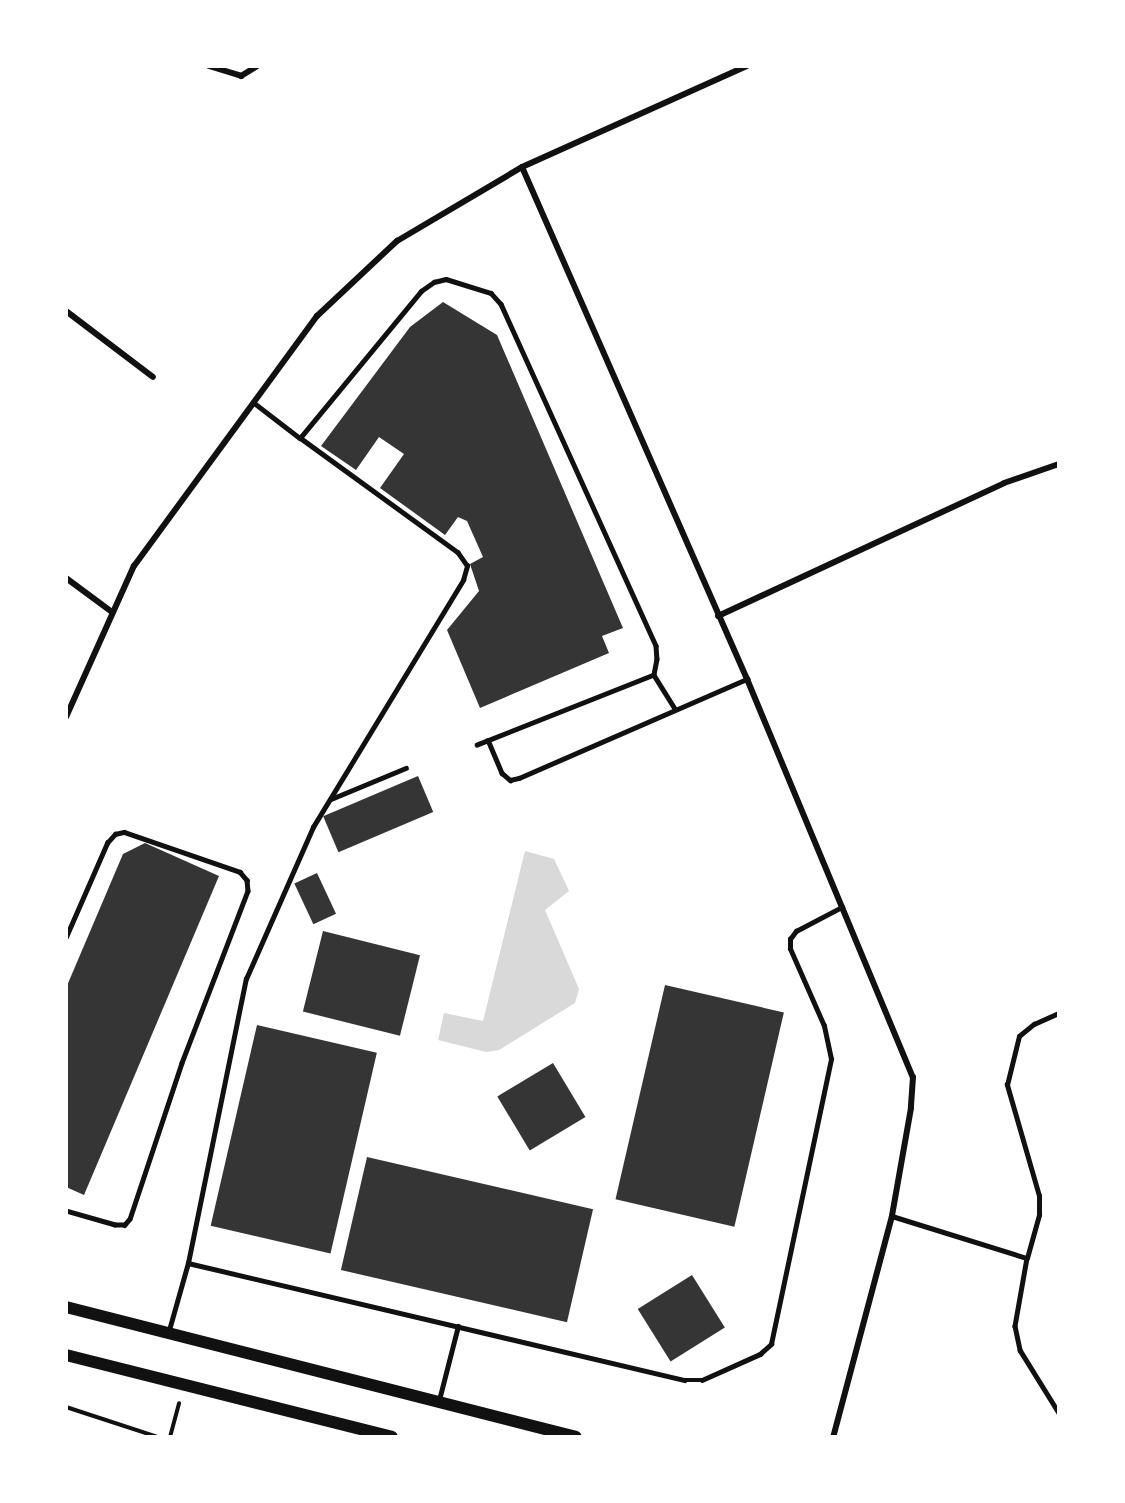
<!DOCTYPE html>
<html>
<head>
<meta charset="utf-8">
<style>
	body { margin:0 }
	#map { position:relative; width:1125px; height:1503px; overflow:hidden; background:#fff; font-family:Barlow,sans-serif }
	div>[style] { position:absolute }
	.water>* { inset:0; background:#d9d9d9 }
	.building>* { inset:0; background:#353535; transform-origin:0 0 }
	.path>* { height:4px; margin:-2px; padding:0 2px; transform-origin:2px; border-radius:2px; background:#111 }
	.service>* { height:4.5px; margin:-2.25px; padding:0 2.25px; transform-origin:2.25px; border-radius:2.25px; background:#111 }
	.minor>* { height:6px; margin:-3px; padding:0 3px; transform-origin:3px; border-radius:3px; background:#111 }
	.secondary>* { height:12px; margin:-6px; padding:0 6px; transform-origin:6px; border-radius:6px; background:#111 }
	span { translate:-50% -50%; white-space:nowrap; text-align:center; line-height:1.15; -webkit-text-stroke:4.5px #fff; paint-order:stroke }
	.frame { position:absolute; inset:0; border:68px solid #fff; pointer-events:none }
</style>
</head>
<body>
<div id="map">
	<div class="water">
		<div style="clip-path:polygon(525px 851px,554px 859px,569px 891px,545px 910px,579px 989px,575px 1003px,499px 1050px,486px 1052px,438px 1040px,444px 1013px,483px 1021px)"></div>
	</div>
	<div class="building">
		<div style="clip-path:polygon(443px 302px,497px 335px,623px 628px,602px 636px,609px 653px,480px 708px,447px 630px,479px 591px,470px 564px,483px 557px,467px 521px,458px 517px,445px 535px,380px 488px,404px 454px,379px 437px,356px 470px,321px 446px,410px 327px)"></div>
		<div style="left:418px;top:776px;width:39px;height:103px;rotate:67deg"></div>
		<div style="clip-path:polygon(145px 843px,219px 876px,84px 1195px,66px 1187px,66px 988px,123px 854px)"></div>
		<div style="left:317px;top:873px;width:45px;height:25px;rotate:65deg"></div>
		<div style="left:323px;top:931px;width:100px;height:83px;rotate:14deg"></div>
		<div style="left:665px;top:985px;width:122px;height:220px;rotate:13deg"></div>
		<div style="left:257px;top:1025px;width:123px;height:206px;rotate:13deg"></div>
		<div style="left:553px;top:1063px;width:63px;height:65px;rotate:59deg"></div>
		<div style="left:367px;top:1157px;width:232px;height:116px;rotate:13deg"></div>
		<div style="left:692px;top:1275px;width:62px;height:64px;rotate:58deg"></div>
	</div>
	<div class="path">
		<div style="left:66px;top:1407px;width:97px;rotate:18.1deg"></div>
		<div style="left:170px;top:1437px;width:35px;rotate:-75deg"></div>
	</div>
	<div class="service">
		<div style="left:253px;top:402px;width:59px;rotate:37.5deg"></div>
		<div style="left:654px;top:675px;width:40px;rotate:58deg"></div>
		<div style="left:488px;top:740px;width:36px;rotate:67deg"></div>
		<div style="left:502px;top:773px;width:11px;rotate:41deg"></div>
		<div style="left:510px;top:780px;width:9px;rotate:-13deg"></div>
		<div style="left:519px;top:778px;width:249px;rotate:-23.5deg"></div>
		<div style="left:331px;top:799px;width:81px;rotate:-22.5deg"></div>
		<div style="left:66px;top:937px;width:103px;rotate:-66.4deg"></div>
		<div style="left:107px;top:843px;width:12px;rotate:-48deg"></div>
		<div style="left:115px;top:834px;width:9px;rotate:-13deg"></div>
		<div style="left:124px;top:832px;width:123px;rotate:19deg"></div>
		<div style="left:240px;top:872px;width:11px;rotate:49deg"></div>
		<div style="left:247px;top:880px;width:11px;rotate:85deg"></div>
		<div style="left:248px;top:891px;width:184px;rotate:111deg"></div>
		<div style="left:182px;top:1063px;width:164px;rotate:108.4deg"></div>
		<div style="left:130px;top:1219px;width:8px;rotate:130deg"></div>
		<div style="left:125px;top:1225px;width:10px;rotate:180deg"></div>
		<div style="left:115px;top:1225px;width:51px;rotate:-164.1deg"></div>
		<div style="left:892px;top:1216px;width:141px;rotate:17.3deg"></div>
		<div style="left:1027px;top:1258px;width:69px;rotate:100deg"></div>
		<div style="left:1015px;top:1326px;width:25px;rotate:78deg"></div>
		<div style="left:1020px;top:1350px;width:74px;rotate:58.2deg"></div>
		<div style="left:1027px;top:1258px;width:45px;rotate:-74.4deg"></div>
		<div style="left:1039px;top:1215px;width:19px;rotate:-90deg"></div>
		<div style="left:1039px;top:1196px;width:116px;rotate:-106.1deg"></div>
		<div style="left:1007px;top:1085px;width:50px;rotate:-76.2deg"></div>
		<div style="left:1019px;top:1036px;width:19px;rotate:-39deg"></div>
		<div style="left:1034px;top:1024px;width:27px;rotate:-24deg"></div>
		<div style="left:188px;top:1263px;width:510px;rotate:13.27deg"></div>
		<div style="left:684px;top:1380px;width:18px"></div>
		<div style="left:702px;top:1380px;width:64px;rotate:-24.1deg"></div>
		<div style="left:760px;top:1354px;width:15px;rotate:-42deg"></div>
		<div style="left:771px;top:1344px;width:291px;rotate:-78.1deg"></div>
		<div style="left:831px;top:1059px;width:34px;rotate:-102deg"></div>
		<div style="left:824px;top:1026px;width:84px;rotate:-113.8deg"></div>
		<div style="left:790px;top:949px;width:10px;rotate:-90deg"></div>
		<div style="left:790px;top:939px;width:10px;rotate:-53deg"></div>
		<div style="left:796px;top:931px;width:52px;rotate:-27.6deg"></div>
		<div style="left:169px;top:1330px;width:70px;rotate:-74.2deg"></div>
		<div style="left:188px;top:1263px;width:290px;rotate:-78.5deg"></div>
		<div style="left:246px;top:979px;width:166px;rotate:-66.2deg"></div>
		<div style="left:313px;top:827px;width:289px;rotate:-58.7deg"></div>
		<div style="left:463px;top:580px;width:15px;rotate:-74deg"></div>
		<div style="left:467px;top:566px;width:16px;rotate:-125deg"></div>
		<div style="left:458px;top:553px;width:195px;rotate:-144deg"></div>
		<div style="left:300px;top:438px;width:190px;rotate:-50.5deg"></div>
		<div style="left:421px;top:291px;width:16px;rotate:-35deg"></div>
		<div style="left:434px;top:282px;width:12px;rotate:-14deg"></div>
		<div style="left:446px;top:279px;width:47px;rotate:17.3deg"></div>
		<div style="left:491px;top:293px;width:15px;rotate:48deg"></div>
		<div style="left:501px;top:304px;width:375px;rotate:65.6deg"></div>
		<div style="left:656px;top:646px;width:13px;rotate:86deg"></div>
		<div style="left:657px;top:659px;width:16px;rotate:101deg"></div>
		<div style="left:654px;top:675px;width:190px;rotate:158.4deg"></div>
		<div style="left:439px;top:1400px;width:76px;rotate:-75.6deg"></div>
	</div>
	<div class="minor">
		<div style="left:209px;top:66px;width:34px;rotate:17deg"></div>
		<div style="left:241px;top:76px;width:19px;rotate:-32deg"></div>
		<div style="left:522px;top:167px;width:559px;rotate:66.28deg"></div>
		<div style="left:747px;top:679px;width:431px;rotate:67.4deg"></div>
		<div style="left:913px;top:1077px;width:31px;rotate:94deg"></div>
		<div style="left:911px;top:1108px;width:110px;rotate:100deg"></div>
		<div style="left:892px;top:1216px;width:229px;rotate:104.9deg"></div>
		<div style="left:66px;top:311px;width:109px;rotate:37.2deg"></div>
		<div style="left:66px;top:578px;width:57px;rotate:36.5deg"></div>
		<div style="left:718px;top:616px;width:315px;rotate:-24.9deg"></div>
		<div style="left:1004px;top:483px;width:58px;rotate:-19.1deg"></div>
		<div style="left:66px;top:717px;width:166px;rotate:-65.8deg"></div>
		<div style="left:134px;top:566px;width:310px;rotate:-53.8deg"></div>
		<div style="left:317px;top:316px;width:110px;rotate:-43.2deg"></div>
		<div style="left:397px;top:241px;width:145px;rotate:-30.6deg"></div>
		<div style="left:522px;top:167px;width:247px;rotate:-24.2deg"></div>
	</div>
	<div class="secondary">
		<div style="left:66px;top:1307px;width:526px;rotate:14.3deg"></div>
		<div style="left:66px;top:1355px;width:336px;rotate:14.1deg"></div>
	</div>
	<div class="frame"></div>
</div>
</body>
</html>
